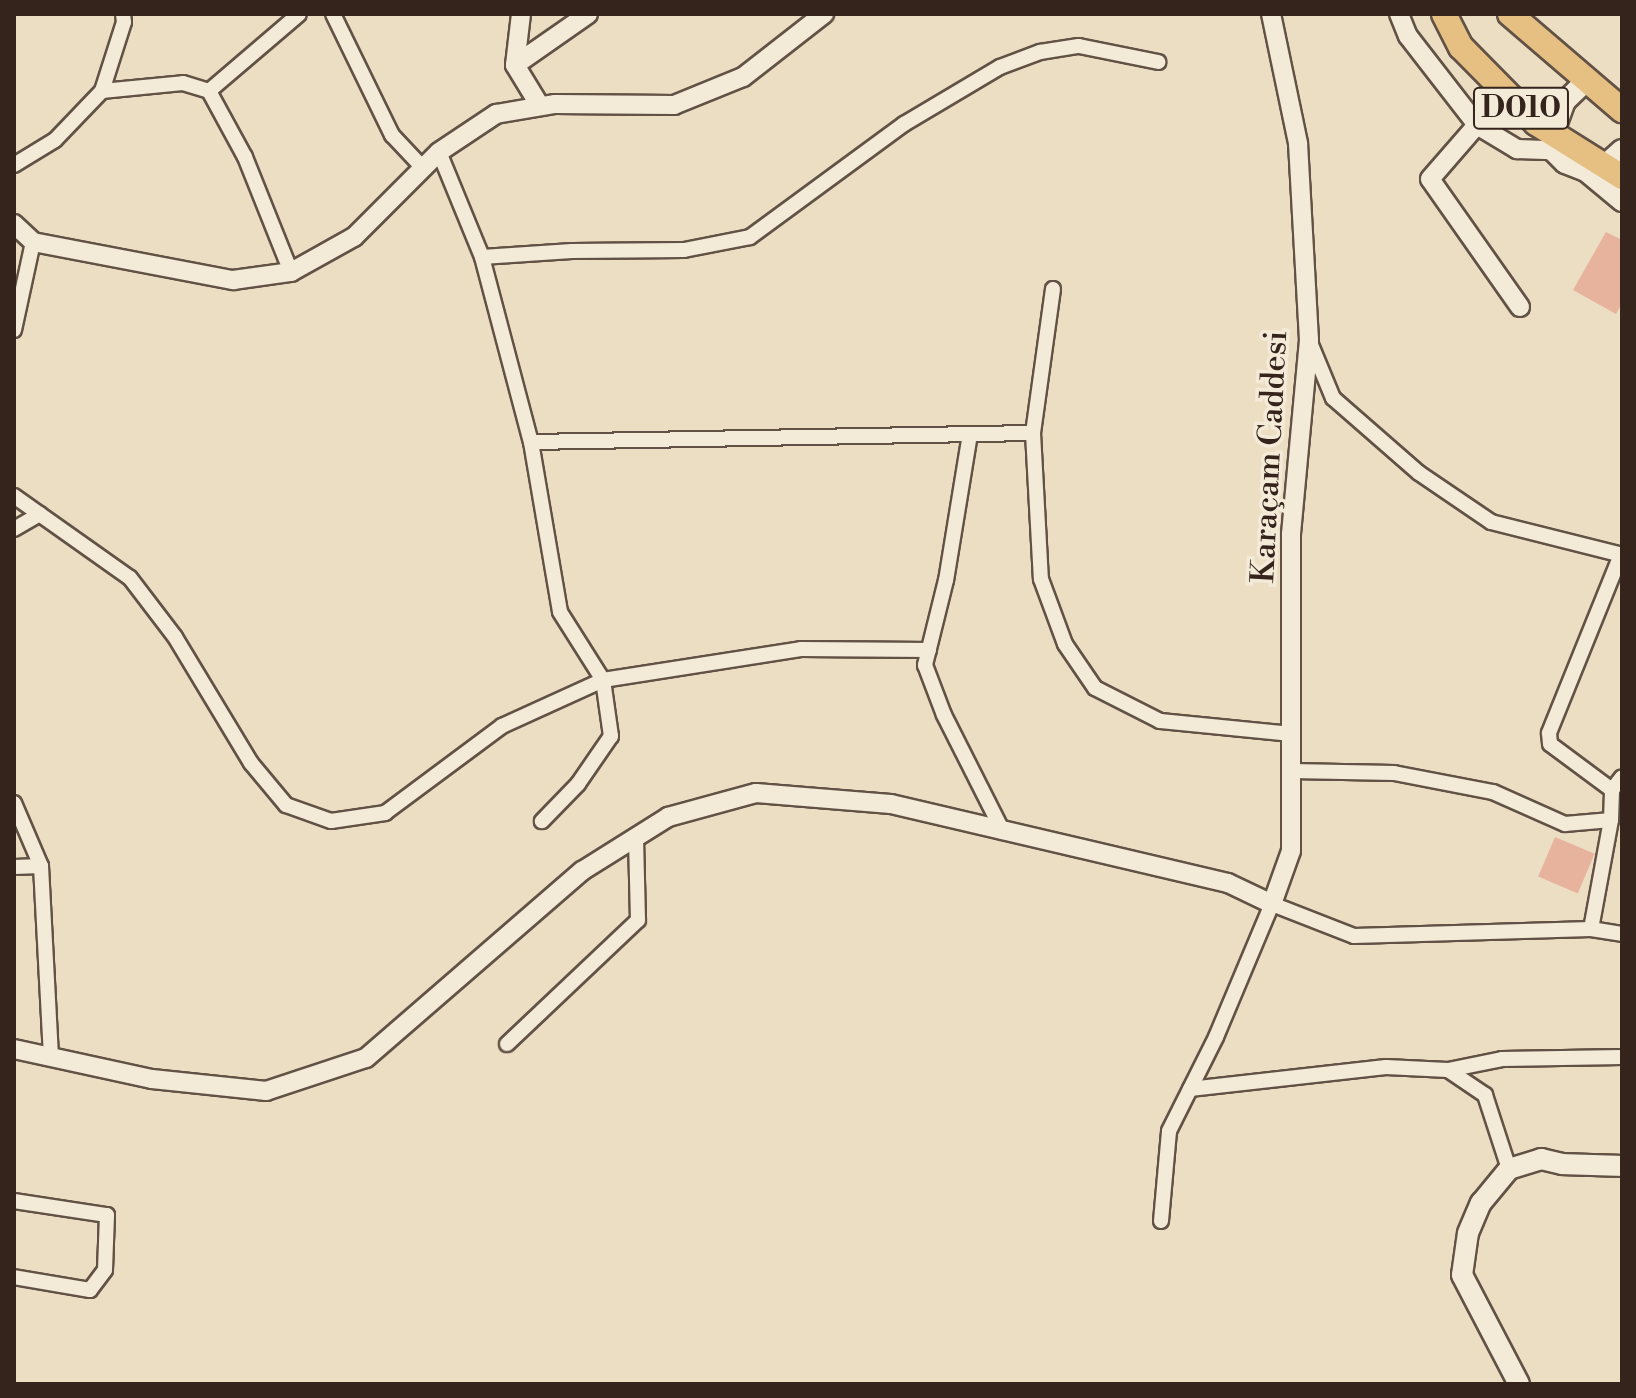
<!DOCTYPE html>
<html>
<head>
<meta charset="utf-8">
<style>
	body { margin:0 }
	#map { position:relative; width:1636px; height:1398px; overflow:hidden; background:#ecdec3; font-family:"Libre Bodoni",serif }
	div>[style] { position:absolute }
	.building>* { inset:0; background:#e8b39d; transform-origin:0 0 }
	.roads { filter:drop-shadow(2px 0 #625246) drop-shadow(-2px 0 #625246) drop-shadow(0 2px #625246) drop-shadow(0 -2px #625246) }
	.minor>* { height:14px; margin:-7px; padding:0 7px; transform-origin:7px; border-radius:7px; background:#f3ead8 }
	.tertiary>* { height:18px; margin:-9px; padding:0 9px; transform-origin:9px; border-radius:9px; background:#f3ead8 }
	.secondary>* { height:20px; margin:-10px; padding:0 10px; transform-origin:10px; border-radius:10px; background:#f3ead8 }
	.trunk>* { height:24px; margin:-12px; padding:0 12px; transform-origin:12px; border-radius:12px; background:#e6bf82 }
	span { translate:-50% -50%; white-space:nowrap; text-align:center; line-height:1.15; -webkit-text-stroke:7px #f3ead8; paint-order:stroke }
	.shield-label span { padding:2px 6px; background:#f3ead8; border:2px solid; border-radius:6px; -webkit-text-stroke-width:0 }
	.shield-label { font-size:30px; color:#34241c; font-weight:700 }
	.street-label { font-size:32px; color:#34241c }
	.frame { position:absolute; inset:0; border:16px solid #34241c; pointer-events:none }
</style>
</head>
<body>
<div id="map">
	<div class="building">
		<div style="clip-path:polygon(1606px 232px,1622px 240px,1622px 303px,1616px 314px,1573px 290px)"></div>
		<div style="left:1555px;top:837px;width:43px;height:43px;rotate:23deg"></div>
	</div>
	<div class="roads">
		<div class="minor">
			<div style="left:333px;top:14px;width:135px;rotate:64deg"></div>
			<div style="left:392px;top:135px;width:45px;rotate:46.8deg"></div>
			<div style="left:102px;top:91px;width:81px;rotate:-5.6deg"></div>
			<div style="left:183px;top:83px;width:27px;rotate:17deg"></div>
			<div style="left:209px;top:91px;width:75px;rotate:61.4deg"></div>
			<div style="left:245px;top:157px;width:124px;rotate:68.2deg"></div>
			<div style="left:209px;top:91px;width:118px;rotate:-40.5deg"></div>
			<div style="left:439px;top:152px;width:113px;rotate:67.7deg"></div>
			<div style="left:482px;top:257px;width:191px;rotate:75.2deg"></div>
			<div style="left:531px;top:442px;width:172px;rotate:80.3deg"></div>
			<div style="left:560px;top:612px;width:80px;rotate:57.7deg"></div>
			<div style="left:603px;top:680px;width:57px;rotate:81.9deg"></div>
			<div style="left:611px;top:736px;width:58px;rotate:124.5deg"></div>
			<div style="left:578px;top:784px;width:52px;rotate:134.2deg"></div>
			<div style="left:14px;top:165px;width:48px;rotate:-31.4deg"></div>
			<div style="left:55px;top:140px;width:68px;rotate:-46.2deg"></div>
			<div style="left:102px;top:91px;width:72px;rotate:-72.3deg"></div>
			<div style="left:124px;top:22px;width:8px;rotate:-97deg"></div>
			<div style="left:482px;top:257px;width:90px;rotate:-3.8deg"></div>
			<div style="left:572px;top:251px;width:112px;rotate:-0.5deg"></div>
			<div style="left:684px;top:250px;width:67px;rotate:-11.1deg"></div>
			<div style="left:750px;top:237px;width:191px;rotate:-36.3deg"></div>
			<div style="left:904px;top:124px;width:112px;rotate:-30.7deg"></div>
			<div style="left:1000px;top:67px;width:43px;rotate:-20.6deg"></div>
			<div style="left:1040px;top:52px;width:39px;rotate:-9deg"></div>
			<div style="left:1079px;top:46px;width:81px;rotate:11.4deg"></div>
			<div style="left:1053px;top:289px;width:145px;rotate:97.9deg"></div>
			<div style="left:1033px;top:433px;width:146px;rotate:86.9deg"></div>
			<div style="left:1041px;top:579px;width:69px;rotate:69.7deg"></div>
			<div style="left:1065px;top:644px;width:53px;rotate:55.7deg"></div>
			<div style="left:1095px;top:688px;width:73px;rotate:26.9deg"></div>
			<div style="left:1160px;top:721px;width:133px;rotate:5.6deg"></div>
			<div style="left:14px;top:330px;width:90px;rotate:-77.8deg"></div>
			<div style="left:1309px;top:340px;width:63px;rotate:67.5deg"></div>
			<div style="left:1333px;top:398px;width:114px;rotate:41.1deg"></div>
			<div style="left:1419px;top:473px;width:87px;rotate:34.2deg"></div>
			<div style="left:1491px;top:522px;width:135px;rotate:14.1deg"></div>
			<div style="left:970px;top:434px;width:148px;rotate:99.3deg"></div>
			<div style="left:946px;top:580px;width:88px;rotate:103.9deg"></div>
			<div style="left:925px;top:665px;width:53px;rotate:69.2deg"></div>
			<div style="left:944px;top:715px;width:131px;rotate:63.2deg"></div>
			<div style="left:531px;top:442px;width:502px;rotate:-1.03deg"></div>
			<div style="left:14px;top:496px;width:142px;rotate:35.3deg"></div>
			<div style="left:130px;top:578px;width:74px;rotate:52.7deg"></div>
			<div style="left:175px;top:637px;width:147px;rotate:58.9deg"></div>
			<div style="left:251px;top:763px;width:55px;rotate:50.2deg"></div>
			<div style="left:286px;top:805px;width:48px;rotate:19.6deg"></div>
			<div style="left:331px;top:821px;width:55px;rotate:-8.4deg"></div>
			<div style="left:385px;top:813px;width:146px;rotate:-36.6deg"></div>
			<div style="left:502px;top:726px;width:111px;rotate:-24.5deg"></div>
			<div style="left:603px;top:680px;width:200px;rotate:-8.9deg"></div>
			<div style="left:801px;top:649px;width:128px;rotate:0.4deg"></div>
			<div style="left:14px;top:529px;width:30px;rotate:-30deg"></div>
			<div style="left:1292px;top:771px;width:102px;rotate:1.1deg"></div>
			<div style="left:1394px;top:773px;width:101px;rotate:10.9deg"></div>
			<div style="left:1493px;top:792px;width:79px;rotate:24deg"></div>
			<div style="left:1565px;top:824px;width:46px;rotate:-5deg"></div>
			<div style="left:1612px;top:790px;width:77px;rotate:-143.4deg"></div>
			<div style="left:1550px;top:744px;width:11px;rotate:-95deg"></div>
			<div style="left:1549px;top:733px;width:192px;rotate:-68deg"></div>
			<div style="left:14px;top:803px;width:69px;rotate:66.8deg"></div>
			<div style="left:41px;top:866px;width:191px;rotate:87deg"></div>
			<div style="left:14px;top:867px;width:27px;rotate:-2deg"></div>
			<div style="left:1591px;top:929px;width:111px;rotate:-79.6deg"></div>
			<div style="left:1611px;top:820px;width:30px;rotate:-88deg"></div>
			<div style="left:1612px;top:790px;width:16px;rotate:-52deg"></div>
			<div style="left:507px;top:1044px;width:180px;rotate:-43.4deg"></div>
			<div style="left:638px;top:920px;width:83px;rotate:-91.4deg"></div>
			<div style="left:1448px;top:1070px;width:55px;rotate:-11.5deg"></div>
			<div style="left:1502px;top:1059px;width:120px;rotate:-1deg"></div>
			<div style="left:1190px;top:1089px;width:197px;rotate:-6.4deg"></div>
			<div style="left:1386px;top:1067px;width:62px;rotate:2.8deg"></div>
			<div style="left:1448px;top:1070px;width:45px;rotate:34deg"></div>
			<div style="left:1485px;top:1095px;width:78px;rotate:72deg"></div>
			<div style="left:14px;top:1201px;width:94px;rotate:8.6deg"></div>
			<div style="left:107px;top:1215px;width:55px;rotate:92.1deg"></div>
			<div style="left:105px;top:1270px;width:25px;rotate:127deg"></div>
			<div style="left:90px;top:1290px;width:77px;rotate:-170.3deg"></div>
			<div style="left:1161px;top:1221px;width:90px;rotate:-84.9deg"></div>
			<div style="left:1169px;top:1131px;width:105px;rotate:-63.4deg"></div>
			<div style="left:1216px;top:1037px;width:144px;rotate:-67.2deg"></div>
			<div style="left:1272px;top:904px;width:88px;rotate:21.3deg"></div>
			<div style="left:1354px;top:936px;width:237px;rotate:-1.7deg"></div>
			<div style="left:1591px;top:929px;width:31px;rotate:9deg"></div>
		</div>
		<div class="tertiary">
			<div style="left:521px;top:14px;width:51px;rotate:96.7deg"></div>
			<div style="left:515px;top:65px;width:48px;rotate:58.6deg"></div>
			<div style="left:1399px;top:14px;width:24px;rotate:68deg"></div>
			<div style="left:1408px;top:36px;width:113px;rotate:52.2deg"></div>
			<div style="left:515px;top:65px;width:89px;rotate:-34.9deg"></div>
			<div style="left:14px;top:224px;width:26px;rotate:43deg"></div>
			<div style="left:33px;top:242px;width:204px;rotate:10.8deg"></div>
			<div style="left:233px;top:280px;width:59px;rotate:-7.9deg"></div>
			<div style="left:291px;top:272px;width:72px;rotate:-29.1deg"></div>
			<div style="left:354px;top:237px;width:120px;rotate:-45deg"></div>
			<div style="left:439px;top:152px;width:69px;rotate:-33.7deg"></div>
			<div style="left:496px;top:114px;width:60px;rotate:-9.6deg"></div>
			<div style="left:555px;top:104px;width:119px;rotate:0.5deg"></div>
			<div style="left:674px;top:105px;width:74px;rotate:-22.1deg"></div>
			<div style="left:743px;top:77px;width:103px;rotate:-37.9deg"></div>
			<div style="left:1520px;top:307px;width:156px;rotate:-125.1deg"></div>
			<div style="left:1430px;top:179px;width:72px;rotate:-49deg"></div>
			<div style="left:1477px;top:125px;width:47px;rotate:31deg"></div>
			<div style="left:1517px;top:149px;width:35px;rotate:2deg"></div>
			<div style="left:14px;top:1049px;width:141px;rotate:12.3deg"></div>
			<div style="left:152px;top:1079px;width:115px;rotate:6deg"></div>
			<div style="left:266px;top:1091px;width:105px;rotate:-18.3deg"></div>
			<div style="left:366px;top:1058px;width:286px;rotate:-40.9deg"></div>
			<div style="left:582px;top:871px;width:102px;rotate:-32.1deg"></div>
			<div style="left:668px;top:817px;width:91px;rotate:-15.3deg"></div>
			<div style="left:756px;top:793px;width:135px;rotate:4.7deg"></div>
			<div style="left:891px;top:804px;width:346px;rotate:13.2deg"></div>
			<div style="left:1228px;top:883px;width:49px;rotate:25.5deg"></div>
			<div style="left:1272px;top:904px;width:56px;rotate:-70.3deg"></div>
			<div style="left:1291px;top:851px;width:317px;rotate:-90deg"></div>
			<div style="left:1291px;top:534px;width:195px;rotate:-84.7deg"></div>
			<div style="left:1309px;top:340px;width:197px;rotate:-93.2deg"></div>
			<div style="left:1298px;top:143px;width:132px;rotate:-101.8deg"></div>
		</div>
		<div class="secondary">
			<div style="left:1586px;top:81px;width:29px;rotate:136deg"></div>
			<div style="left:1565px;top:101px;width:35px;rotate:110deg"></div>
			<div style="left:1553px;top:134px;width:16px;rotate:94deg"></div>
			<div style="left:1552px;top:150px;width:18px;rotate:45deg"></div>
			<div style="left:1565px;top:163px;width:22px;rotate:21deg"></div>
			<div style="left:1586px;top:171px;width:47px;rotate:39.8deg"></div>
			<div style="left:1590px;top:170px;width:15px;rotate:-16deg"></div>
			<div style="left:1604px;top:166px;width:24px;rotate:-42deg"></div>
			<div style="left:1519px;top:1384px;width:123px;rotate:-117.6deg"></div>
			<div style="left:1462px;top:1275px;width:42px;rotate:-81.9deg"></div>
			<div style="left:1468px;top:1233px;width:33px;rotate:-67deg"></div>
			<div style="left:1481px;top:1203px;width:44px;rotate:-50.5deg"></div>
			<div style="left:1509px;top:1169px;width:34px;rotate:-17deg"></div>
			<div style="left:1541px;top:1159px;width:22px;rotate:13deg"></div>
			<div style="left:1562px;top:1164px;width:60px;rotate:1.9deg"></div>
		</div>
		<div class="trunk">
			<div style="left:1444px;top:14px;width:37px;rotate:63deg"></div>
			<div style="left:1461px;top:47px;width:107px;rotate:45.4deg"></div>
			<div style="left:1536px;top:123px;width:102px;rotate:32.1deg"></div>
			<div style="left:1510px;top:14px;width:148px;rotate:40.6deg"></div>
		</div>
	</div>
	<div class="shield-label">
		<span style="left:1521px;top:108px">D010</span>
	</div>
	<div class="street-label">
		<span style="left:1270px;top:457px;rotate:-87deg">Karaçam Caddesi</span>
	</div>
	<div class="frame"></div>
</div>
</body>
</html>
